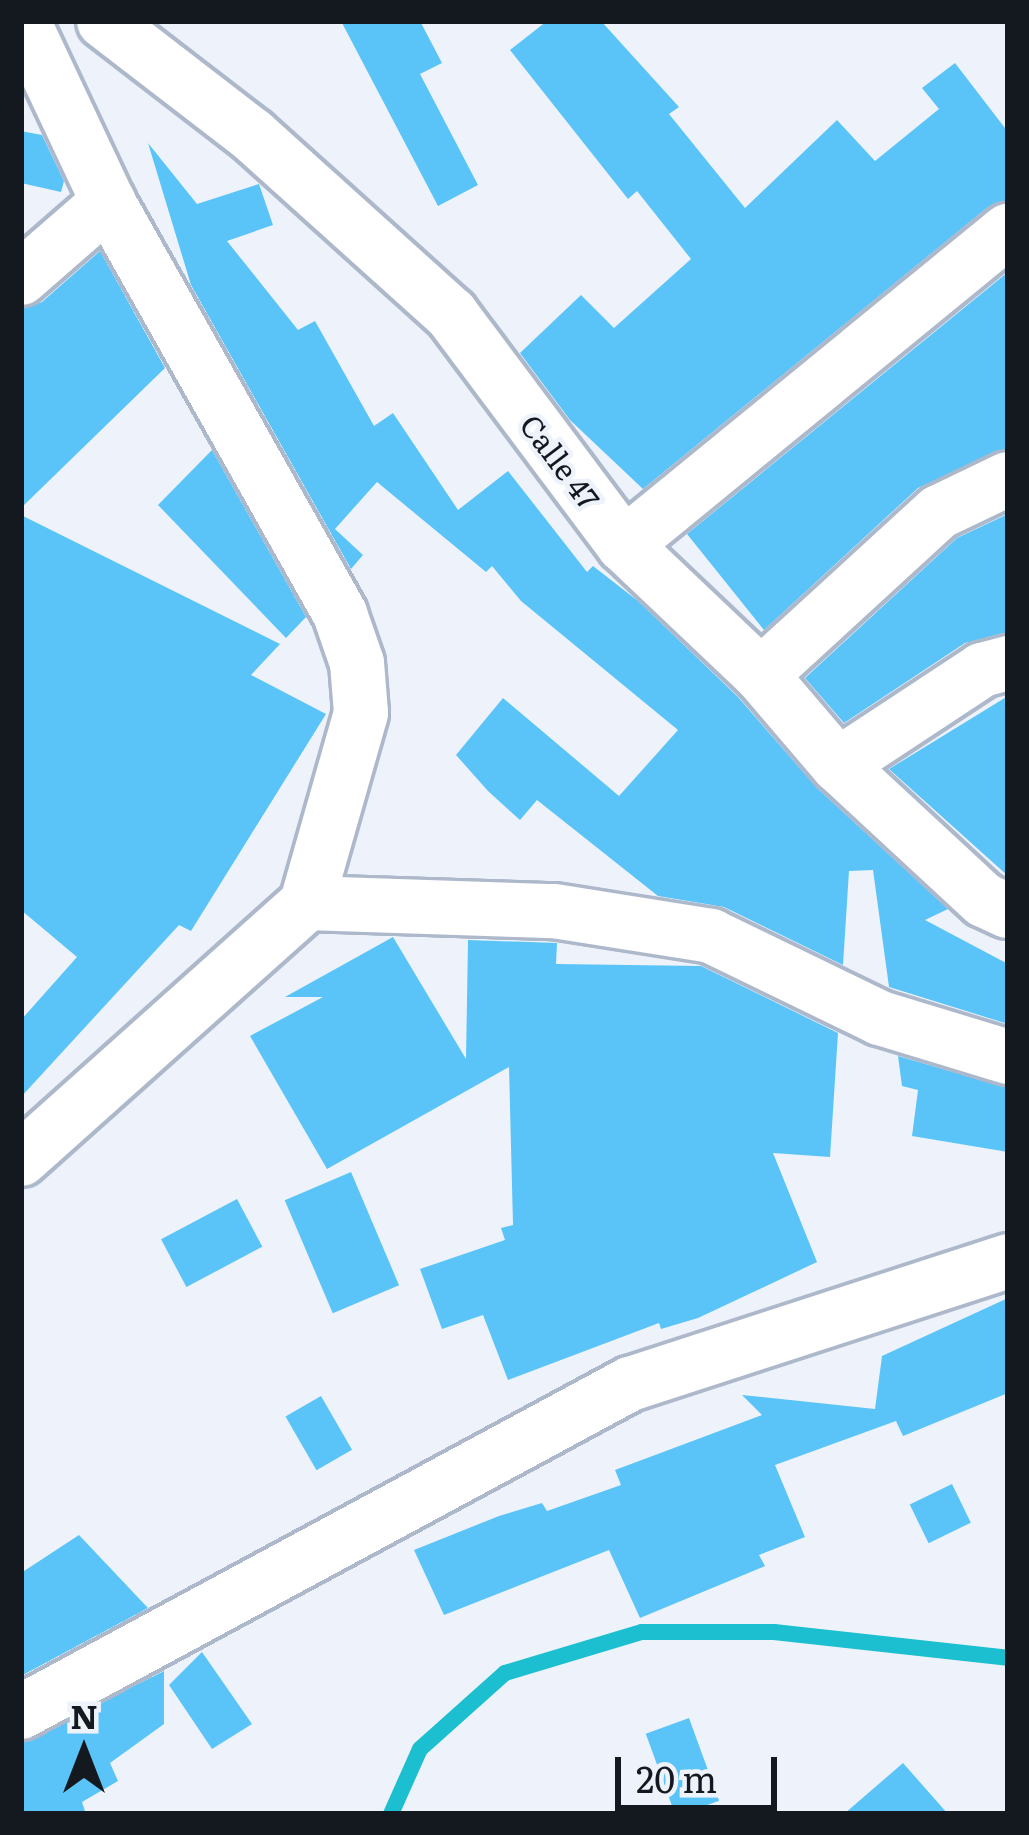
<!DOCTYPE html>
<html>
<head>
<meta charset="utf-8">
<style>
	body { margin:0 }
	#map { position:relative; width:1029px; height:1835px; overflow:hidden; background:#eef3fb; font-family:Literata,serif }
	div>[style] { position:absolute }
	.stream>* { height:16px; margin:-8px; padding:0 8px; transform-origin:8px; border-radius:8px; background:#1bbfcf }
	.building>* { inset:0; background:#5ac4f8; transform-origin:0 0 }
	.roads { filter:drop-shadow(3px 0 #adb8cb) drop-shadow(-3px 0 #adb8cb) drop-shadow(0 3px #adb8cb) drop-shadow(0 -3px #adb8cb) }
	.street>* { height:54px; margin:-27px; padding:0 27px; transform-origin:27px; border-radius:27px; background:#fff }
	span { translate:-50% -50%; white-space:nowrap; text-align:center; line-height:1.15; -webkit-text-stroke:9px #eef3fb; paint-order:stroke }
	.street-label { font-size:30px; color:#14181f }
	.frame { position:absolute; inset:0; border:24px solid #14181f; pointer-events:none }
	.north { position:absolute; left:24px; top:1691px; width:120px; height:120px; -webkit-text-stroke:9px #eef3fb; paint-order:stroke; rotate:0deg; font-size:33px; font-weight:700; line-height:48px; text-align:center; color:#14181f }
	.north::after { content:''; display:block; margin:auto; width:42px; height:54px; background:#14181f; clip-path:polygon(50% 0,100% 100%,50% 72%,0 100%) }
	.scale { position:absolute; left:615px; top:1757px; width:162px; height:54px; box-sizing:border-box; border:6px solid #14181f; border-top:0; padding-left:15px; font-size:36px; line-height:42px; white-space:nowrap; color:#14181f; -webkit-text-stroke:9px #eef3fb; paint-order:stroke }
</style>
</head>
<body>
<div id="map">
	<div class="stream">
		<div style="left:391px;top:1814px;width:71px;rotate:-66deg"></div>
		<div style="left:420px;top:1749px;width:114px;rotate:-41.8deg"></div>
		<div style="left:505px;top:1673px;width:143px;rotate:-16.7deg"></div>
		<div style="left:642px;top:1632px;width:132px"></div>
		<div style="left:774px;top:1632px;width:235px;rotate:6.3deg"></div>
	</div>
	<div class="building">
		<div style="clip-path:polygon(341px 21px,420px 21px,442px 63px,420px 74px,478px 185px,438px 206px)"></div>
		<div style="clip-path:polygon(547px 21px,601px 21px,679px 107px,669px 114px,745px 208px,837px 120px,875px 161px,939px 109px,922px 88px,955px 63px,1008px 132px,1008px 200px,988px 207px,643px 489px,570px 420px,520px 353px,581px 295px,614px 328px,691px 259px,637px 191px,628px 199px,510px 50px)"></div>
		<div style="clip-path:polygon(21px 131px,42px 135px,64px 181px,61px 192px,21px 183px)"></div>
		<div style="clip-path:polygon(148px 143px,197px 204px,259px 184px,273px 225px,227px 241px,298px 330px,315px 321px,374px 426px,393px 413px,458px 510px,508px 471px,587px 572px,593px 566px,638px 601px,738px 697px,817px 788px,948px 909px,925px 920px,1008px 964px,1008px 1024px,889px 987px,873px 870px,849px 871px,843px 965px,724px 907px,658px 896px,537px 800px,520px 820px,488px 791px,456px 755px,503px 698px,619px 796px,678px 730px,521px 601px,492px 566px,486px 572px,377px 482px,335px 529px,363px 555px,351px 569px,191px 285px)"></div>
		<div style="clip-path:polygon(100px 251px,165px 368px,21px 508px,21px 309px,42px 302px)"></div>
		<div style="clip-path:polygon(1008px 272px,1008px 448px,918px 488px,764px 630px,687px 534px)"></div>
		<div style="clip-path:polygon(212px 450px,306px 617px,286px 638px,158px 505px)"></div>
		<div style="clip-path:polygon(1008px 514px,1008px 632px,965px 643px,844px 723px,805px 678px,957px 538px)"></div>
		<div style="clip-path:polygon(21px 515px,280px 644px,251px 675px,326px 714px,191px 931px,179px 925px,21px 1097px,21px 1020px,77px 957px,21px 910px)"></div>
		<div style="clip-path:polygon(1008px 696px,1008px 876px,889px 769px)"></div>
		<div style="clip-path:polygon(393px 937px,466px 1059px,468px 940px,557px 943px,556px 964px,701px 966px,838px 1033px,830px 1157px,773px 1153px,817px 1262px,698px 1318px,661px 1329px,659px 1323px,508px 1380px,483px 1315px,442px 1329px,420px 1269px,505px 1240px,501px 1228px,513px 1225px,509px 1067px,327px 1169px,250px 1036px,323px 997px,285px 997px)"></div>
		<div style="clip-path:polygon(898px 1056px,1008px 1088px,1008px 1152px,912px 1136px,918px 1090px,902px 1086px)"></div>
		<div style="left:351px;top:1172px;width:123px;height:72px;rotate:67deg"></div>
		<div style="left:237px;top:1199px;width:54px;height:86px;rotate:62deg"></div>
		<div style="clip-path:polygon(1008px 1298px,1008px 1393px,903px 1436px,896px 1421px,775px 1465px,805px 1537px,759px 1555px,765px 1566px,640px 1618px,609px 1550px,444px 1615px,414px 1550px,499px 1516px,542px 1503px,547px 1511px,621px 1485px,615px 1470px,762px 1415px,742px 1395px,875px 1409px,882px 1356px)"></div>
		<div style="left:321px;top:1396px;width:62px;height:41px;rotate:60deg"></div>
		<div style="left:952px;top:1484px;width:43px;height:47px;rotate:64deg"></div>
		<div style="clip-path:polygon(79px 1535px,148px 1608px,21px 1676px,21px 1573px)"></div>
		<div style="clip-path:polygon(202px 1652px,252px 1724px,212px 1749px,169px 1685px)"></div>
		<div style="clip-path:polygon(164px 1671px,164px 1724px,110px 1763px,118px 1781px,82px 1802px,86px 1814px,21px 1814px,21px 1743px)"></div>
		<div style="left:689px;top:1718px;width:88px;height:46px;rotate:70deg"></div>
		<div style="clip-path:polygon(903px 1763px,948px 1814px,844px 1814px)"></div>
	</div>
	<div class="roads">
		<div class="street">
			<div style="left:23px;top:21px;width:200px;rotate:64.8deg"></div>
			<div style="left:108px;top:202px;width:473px;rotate:60.6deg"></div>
			<div style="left:340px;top:614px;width:52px;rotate:70.9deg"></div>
			<div style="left:357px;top:663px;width:50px;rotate:85.4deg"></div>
			<div style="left:361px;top:713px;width:198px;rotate:105.9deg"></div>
			<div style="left:104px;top:21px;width:187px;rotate:37.6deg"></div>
			<div style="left:252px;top:135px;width:268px;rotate:42deg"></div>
			<div style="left:451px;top:314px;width:289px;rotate:53.2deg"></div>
			<div style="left:624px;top:545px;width:189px;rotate:43.5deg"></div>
			<div style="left:761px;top:675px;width:118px;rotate:49.5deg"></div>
			<div style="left:838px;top:765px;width:199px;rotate:42.8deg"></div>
			<div style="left:984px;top:900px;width:26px;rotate:25deg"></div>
			<div style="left:21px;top:278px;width:116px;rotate:-41.1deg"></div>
			<div style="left:624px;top:545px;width:496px;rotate:-39.3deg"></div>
			<div style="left:761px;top:675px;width:241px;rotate:-42.5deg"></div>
			<div style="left:939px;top:512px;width:76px;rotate:-25.6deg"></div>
			<div style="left:838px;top:765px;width:173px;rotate:-33.4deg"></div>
			<div style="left:982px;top:670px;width:27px;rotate:-15deg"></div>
			<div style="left:21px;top:1159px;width:384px;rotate:-41.8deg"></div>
			<div style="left:307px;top:903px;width:247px;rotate:1.9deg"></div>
			<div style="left:554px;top:911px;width:159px;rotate:9deg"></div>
			<div style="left:711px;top:936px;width:188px;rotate:25.9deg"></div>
			<div style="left:880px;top:1018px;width:134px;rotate:16.9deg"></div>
			<div style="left:21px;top:1712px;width:692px;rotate:-28.31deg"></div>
			<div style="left:630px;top:1384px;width:398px;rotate:-18deg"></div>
		</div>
	</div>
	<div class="street-label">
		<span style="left:561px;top:461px;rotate:53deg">Calle 47</span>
	</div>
	<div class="frame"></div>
	<div class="north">N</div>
	<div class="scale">20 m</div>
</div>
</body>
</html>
